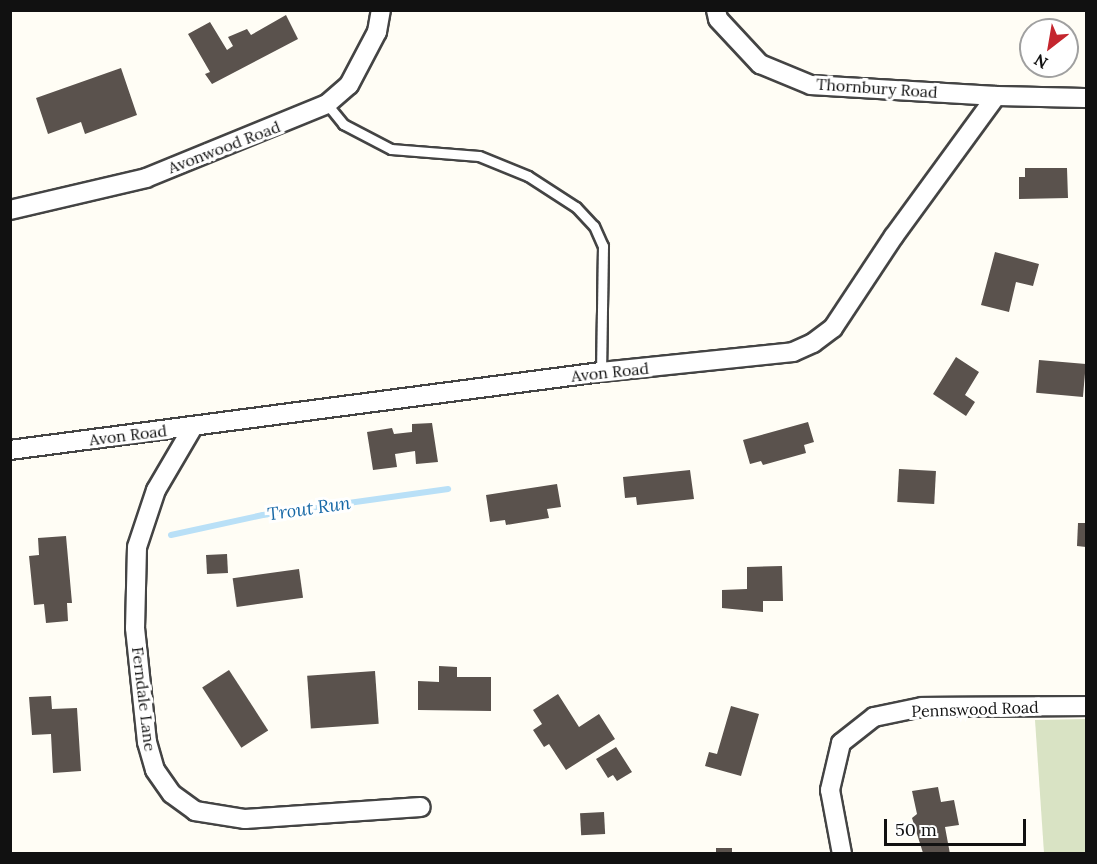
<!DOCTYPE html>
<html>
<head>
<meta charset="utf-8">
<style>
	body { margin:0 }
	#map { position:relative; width:1097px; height:864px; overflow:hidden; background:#fffdf5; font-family:Lora,serif }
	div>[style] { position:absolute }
	.cemetery>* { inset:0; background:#d9e3c4 }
	.stream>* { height:6px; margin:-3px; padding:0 3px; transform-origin:3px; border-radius:3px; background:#b9e0f7 }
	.building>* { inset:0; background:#5a524d; transform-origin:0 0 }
	.roads { filter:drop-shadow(2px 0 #444) drop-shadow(-2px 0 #444) drop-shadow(0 2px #444) drop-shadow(0 -2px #444) }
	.lane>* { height:9px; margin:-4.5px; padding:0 4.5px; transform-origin:4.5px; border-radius:4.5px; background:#fff }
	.street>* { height:18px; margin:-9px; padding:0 9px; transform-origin:9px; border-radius:9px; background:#fff }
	span { translate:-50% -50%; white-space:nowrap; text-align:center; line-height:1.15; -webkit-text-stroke:6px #fff; paint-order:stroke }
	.street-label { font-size:16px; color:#111 }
	.water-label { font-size:18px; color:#1768a6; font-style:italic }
	.frame { position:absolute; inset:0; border:12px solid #111; pointer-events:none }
	.north { position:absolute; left:1019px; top:18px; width:60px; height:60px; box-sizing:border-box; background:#fff; border:2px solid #a0a0a0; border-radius:50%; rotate:211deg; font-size:16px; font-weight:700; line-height:24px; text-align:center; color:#111 }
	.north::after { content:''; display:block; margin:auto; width:21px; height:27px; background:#c4262e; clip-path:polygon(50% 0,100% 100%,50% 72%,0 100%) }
	.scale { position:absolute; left:884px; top:819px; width:142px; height:27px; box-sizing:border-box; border:3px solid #111; border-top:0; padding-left:8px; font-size:18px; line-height:21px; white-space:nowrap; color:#111; -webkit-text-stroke:4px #fff; paint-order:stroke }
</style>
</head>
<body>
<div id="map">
	<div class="cemetery">
		<div style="clip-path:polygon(1086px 719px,1086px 853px,1044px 853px,1035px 720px)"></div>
	</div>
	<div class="stream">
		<div style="left:171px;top:535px;width:94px;rotate:-12.3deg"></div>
		<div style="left:263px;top:515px;width:187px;rotate:-8deg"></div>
	</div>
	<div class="building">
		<div style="clip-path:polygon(286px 15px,298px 39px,212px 84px,205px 74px,210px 72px,188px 34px,210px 22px,227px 50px,233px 46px,228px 37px,247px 29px,251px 35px)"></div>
		<div style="clip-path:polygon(121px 68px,137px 115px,85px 134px,81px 122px,48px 134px,36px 98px)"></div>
		<div style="clip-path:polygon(1025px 168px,1067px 168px,1068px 198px,1019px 199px,1019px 177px,1025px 177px)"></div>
		<div style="clip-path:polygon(995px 252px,1039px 264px,1033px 286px,1016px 282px,1009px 312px,981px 305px)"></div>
		<div style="clip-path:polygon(956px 357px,979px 372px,965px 395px,975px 402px,966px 416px,933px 394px)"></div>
		<div style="left:1039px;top:360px;width:47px;height:33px;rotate:5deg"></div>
		<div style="clip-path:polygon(808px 422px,814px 442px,804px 445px,806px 453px,763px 465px,761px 461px,750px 464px,743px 440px)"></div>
		<div style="clip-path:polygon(432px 423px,438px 462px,416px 464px,415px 451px,395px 454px,397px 467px,373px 470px,367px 432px,392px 428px,394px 434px,412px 432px,412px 424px)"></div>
		<div style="left:899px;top:469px;width:37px;height:33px;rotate:3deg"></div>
		<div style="clip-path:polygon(690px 470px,694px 499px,637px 505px,636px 497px,625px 498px,623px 477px)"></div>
		<div style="clip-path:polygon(557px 484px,561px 507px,547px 509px,549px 518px,506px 525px,505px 520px,490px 522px,486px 495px)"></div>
		<div style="clip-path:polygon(1078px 523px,1086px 523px,1086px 547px,1077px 546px)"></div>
		<div style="clip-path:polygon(66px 536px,72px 603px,67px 603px,68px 621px,46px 623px,44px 604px,34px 605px,29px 556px,39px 555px,38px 538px)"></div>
		<div style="left:227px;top:554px;width:19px;height:21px;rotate:87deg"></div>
		<div style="clip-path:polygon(782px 566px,783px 601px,763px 601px,763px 612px,722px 608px,722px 590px,747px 589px,747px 567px)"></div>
		<div style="left:299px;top:569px;width:29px;height:67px;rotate:82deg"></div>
		<div style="clip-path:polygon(439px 666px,457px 667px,457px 677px,491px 677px,491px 711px,418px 710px,418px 681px,439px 682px)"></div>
		<div style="left:229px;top:670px;width:72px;height:32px;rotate:57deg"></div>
		<div style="left:375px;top:671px;width:53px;height:68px;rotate:86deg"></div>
		<div style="clip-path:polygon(558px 694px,579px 727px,599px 714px,615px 739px,566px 770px,549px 744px,544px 747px,533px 730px,542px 724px,533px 710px)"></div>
		<div style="clip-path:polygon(51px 696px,52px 709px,77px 708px,81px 771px,53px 773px,51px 734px,32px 735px,29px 697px)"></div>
		<div style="clip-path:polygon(731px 706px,759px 714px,741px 776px,705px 766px,709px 752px,717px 754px)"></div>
		<div style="clip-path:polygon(616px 747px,632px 772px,617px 781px,613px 775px,608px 778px,596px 759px)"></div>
		<div style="clip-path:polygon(938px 787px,941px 802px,954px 800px,959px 825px,945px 827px,950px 854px,923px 853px,912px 818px,917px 814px,912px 791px)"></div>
		<div style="left:604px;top:812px;width:22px;height:24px;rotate:87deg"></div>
		<div style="left:716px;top:848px;width:16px;height:6px"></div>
	</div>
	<div class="roads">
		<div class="lane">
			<div style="left:327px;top:104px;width:26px;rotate:51deg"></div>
			<div style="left:343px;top:124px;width:54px;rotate:27.5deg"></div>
			<div style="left:391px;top:149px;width:88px;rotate:4.5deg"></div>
			<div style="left:479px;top:156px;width:53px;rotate:22.2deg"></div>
			<div style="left:528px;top:176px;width:57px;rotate:32.9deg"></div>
			<div style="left:576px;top:207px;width:26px;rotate:47deg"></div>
			<div style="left:594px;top:226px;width:22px;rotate:66deg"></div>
			<div style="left:603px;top:246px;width:126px;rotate:90.9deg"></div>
		</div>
		<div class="street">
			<div style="left:716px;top:10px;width:9px;rotate:77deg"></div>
			<div style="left:718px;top:19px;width:62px;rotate:47deg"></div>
			<div style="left:760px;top:64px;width:55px;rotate:22.4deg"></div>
			<div style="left:811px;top:85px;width:185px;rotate:3.4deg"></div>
			<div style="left:10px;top:210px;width:140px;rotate:-13.2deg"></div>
			<div style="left:146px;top:178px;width:196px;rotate:-22.2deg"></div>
			<div style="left:327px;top:104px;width:29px;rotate:-41deg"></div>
			<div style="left:349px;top:85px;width:60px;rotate:-62.2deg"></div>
			<div style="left:377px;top:32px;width:22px;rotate:-80deg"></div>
			<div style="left:193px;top:427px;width:73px;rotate:120.4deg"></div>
			<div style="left:156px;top:490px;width:60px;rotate:108.4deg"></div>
			<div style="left:137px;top:547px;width:81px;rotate:91.4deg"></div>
			<div style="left:135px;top:628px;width:115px;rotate:84deg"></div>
			<div style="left:147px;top:742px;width:29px;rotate:74deg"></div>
			<div style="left:155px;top:770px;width:29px;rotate:55deg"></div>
			<div style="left:172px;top:794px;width:29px;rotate:36deg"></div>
			<div style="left:195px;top:811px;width:51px;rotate:9.1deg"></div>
			<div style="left:245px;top:819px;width:176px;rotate:-3.9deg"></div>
			<div style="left:10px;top:450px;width:596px;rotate:-7.52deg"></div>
			<div style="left:601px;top:372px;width:193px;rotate:-5.9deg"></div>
			<div style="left:793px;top:352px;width:22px;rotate:-24deg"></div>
			<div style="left:813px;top:343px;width:25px;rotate:-37deg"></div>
			<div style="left:833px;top:328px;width:110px;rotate:-56.5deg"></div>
			<div style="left:894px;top:236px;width:173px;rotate:-53.9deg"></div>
			<div style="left:996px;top:96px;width:90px;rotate:1.3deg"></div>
			<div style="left:842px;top:854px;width:65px;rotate:-100.6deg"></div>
			<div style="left:830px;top:790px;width:48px;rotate:-76.8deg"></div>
			<div style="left:841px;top:743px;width:42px;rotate:-38.2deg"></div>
			<div style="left:874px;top:717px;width:49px;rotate:-11.8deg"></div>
			<div style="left:922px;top:707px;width:164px;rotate:-0.3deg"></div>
		</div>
	</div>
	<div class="street-label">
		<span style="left:877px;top:88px;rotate:4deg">Thornbury Road</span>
		<span style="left:224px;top:147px;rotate:-21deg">Avonwood Road</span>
		<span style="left:610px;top:372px;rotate:-6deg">Avon Road</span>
		<span style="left:128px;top:435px;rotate:-7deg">Avon Road</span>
		<span style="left:144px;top:699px;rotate:83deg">Ferndale Lane</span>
		<span style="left:975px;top:709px;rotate:-2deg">Pennswood Road</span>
	</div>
	<div class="water-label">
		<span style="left:309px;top:509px;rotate:-8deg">Trout Run</span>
	</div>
	<div class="frame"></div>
	<div class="north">N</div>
	<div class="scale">50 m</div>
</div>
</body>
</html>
